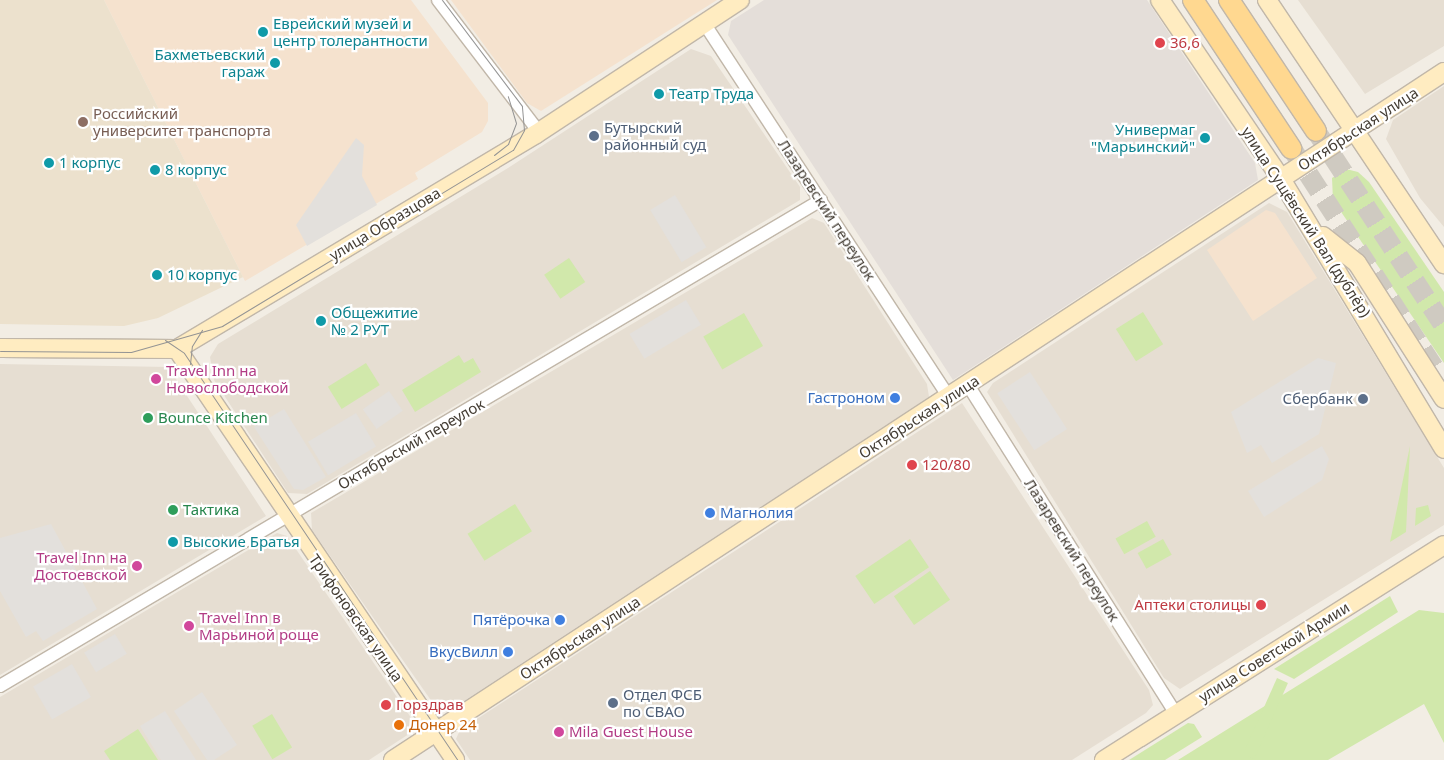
<!DOCTYPE html>
<html>
<head>
<meta charset="utf-8">
<style>
	body { margin:0 }
	#map { position:relative; width:1444px; height:760px; overflow:hidden; background:#f2ede4; font-family:"Noto Sans",sans-serif }
	div>[style] { position:absolute }
	.residential>* { inset:0; background:#e6ded2 }
	.commercial>* { inset:0; background:#f5e2ce }
	.industrial>* { inset:0; background:#e4ded9 }
	.education>* { inset:0; background:#ece1cd }
	.green>* { inset:0; background:#d1e8ab; transform-origin:0 0 }
	.parking>* { inset:0; background:#e3e0dc; transform-origin:0 0 }
	.primary-tunnel>* { height:20px; margin-top:-10px; transform-origin:0; background:repeating-linear-gradient(90deg,#cfcac1 0 20px,transparent 0 30px) }
	.roads { filter:drop-shadow(1px 0 #c1b7a9) drop-shadow(-1px 0 #c1b7a9) drop-shadow(0 1px #c1b7a9) drop-shadow(0 -1px #c1b7a9) }
	.street>* { height:12px; margin:-6px; padding:0 6px; transform-origin:6px; border-radius:6px; background:#fff }
	.secondary>* { height:18px; margin:-9px; padding:0 9px; transform-origin:9px; border-radius:9px; background:#ffecc1 }
	.primary>* { height:20px; margin:-10px; padding:0 10px; transform-origin:10px; border-radius:10px; background:#ffd890 }
	.tram>* { height:1px; margin:-0.5px; padding:0 0.5px; transform-origin:0.5px; border-radius:0.5px; background:#949494 }
	.dots>* { width:14px; height:14px; translate:-50% -50%; box-sizing:border-box; border:2px solid #fff; border-radius:50% }
	span { translate:-50% -50%; white-space:nowrap; text-align:center; line-height:1.15; -webkit-text-stroke:4.5px #fff; paint-order:stroke }
	.culture-label { font-size:15px; color:#0d838f }
	.left { translate:0 -50%; text-align:left }
	.right { translate:-100% -50%; text-align:right }
	.health-label { font-size:15px; color:#be3a42 }
	.education-label { font-size:15px; color:#785e54 }
	.service-label { font-size:15px; color:#4e5e75 }
	.street-label { font-size:15px; color:#443d34 }
	.hotel-label { font-size:15px; color:#b23c85 }
	.shop-label { font-size:15px; color:#366cbe }
	.leisure-label { font-size:15px; color:#27864d }
	.food-label { font-size:15px; color:#c56008 }
</style>
</head>
<body>
<div id="map">
	<div class="residential">
		<div style="clip-path:polygon(1298px 0,1444px 0,1444px 46px,1365px 94px)"></div>
		<div style="clip-path:polygon(691px 49px,711px 56px,800px 187px,800px 200px,307px 494px,288px 493px,214px 380px,210px 357px,218px 344px,508px 168px)"></div>
		<div style="clip-path:polygon(1444px 86px,1444px 227px,1420px 198px,1386px 139px,1393px 120px)"></div>
		<div style="clip-path:polygon(1269px 203px,1287px 212px,1444px 468px,1444px 525px,1180px 689px,1164px 678px,987px 392px,993px 383px)"></div>
		<div style="clip-path:polygon(812px 218px,824px 223px,927px 384px,929px 397px,452px 709px,437px 709px,312px 530px,311px 513px)"></div>
		<div style="clip-path:polygon(0 364px,168px 367px,266px 516px,0 675px)"></div>
		<div style="clip-path:polygon(962px 403px,1149px 690px,1153px 705px,1146px 713px,1072px 760px,470px 760px,456px 739px,460px 730px)"></div>
		<div style="clip-path:polygon(277px 533px,287px 536px,414px 722px,412px 732px,369px 760px,0 760px,0 697px)"></div>
	</div>
	<div class="commercial">
		<div style="clip-path:polygon(104px 0,411px 0,488px 103px,488px 121px,482px 132px,415px 173px,418px 179px,245px 281px)"></div>
		<div style="clip-path:polygon(451px 0,717px 0,541px 111px,527px 103px)"></div>
		<div style="clip-path:polygon(1266px 210px,1275px 213px,1317px 278px,1253px 321px,1207px 250px)"></div>
	</div>
	<div class="industrial">
		<div style="clip-path:polygon(764px 0,1147px 0,1255px 163px,1258px 180px,953px 380px,728px 35px,731px 21px)"></div>
	</div>
	<div class="education">
		<div style="clip-path:polygon(0 0,104px 0,245px 281px,243px 277px,158px 318px,124px 326px,0 324px)"></div>
	</div>
	<div class="green">
		<div style="clip-path:polygon(1346px 169px,1358px 172px,1369px 182px,1444px 292px,1444px 363px,1333px 200px,1332px 178px)"></div>
		<div style="left:569px;top:258px;width:29px;height:30px;rotate:56deg"></div>
		<div style="left:1143px;top:312px;width:38px;height:32px;rotate:58deg"></div>
		<div style="left:744px;top:313px;width:38px;height:47px;rotate:60deg"></div>
		<div style="clip-path:polygon(459px 355px,464px 363px,473px 358px,481px 372px,415px 412px,402px 390px)"></div>
		<div style="left:366px;top:363px;width:26px;height:45px;rotate:58deg"></div>
		<div style="clip-path:polygon(1410px 446px,1406px 532px,1390px 542px)"></div>
		<div style="left:515px;top:504px;width:32px;height:56px;rotate:58deg"></div>
		<div style="clip-path:polygon(1428px 505px,1431px 516px,1415px 526px,1416px 508px)"></div>
		<div style="left:1147px;top:521px;width:18px;height:36px;rotate:61deg"></div>
		<div style="left:910px;top:539px;width:34px;height:66px;rotate:56deg"></div>
		<div style="left:1163px;top:539px;width:18px;height:29px;rotate:61deg"></div>
		<div style="left:930px;top:571px;width:35px;height:44px;rotate:55deg"></div>
		<div style="clip-path:polygon(1390px 596px,1398px 612px,1294px 679px,1274px 669px)"></div>
		<div style="clip-path:polygon(1419px 610px,1444px 613px,1444px 743px,1424px 704px,1328px 760px,1178px 760px)"></div>
		<div style="left:1277px;top:678px;width:12px;height:83px;rotate:24deg"></div>
		<div style="left:272px;top:714px;width:39px;height:23px;rotate:59deg"></div>
		<div style="clip-path:polygon(1188px 723px,1194px 724px,1202px 737px,1165px 760px,1129px 760px)"></div>
		<div style="clip-path:polygon(138px 729px,158px 760px,110px 760px,104px 751px)"></div>
	</div>
	<div class="parking">
		<div style="clip-path:polygon(356px 138px,364px 145px,362px 176px,377px 205px,307px 246px,296px 225px)"></div>
		<div style="left:675px;top:195px;width:61px;height:29px;rotate:59deg"></div>
		<div style="left:686px;top:300px;width:29px;height:66px;rotate:59deg"></div>
		<div style="clip-path:polygon(1318px 358px,1336px 363px,1319px 434px,1272px 463px,1261px 445px,1247px 453px,1231px 412px)"></div>
		<div style="left:1030px;top:372px;width:68px;height:39px;rotate:57deg"></div>
		<div style="left:389px;top:391px;width:24px;height:32px;rotate:55deg"></div>
		<div style="clip-path:polygon(284px 409px,326px 477px,303px 490px,294px 489px,254px 427px)"></div>
		<div style="left:356px;top:413px;width:39px;height:56px;rotate:59deg"></div>
		<div style="clip-path:polygon(1322px 446px,1329px 459px,1322px 480px,1264px 517px,1248px 491px)"></div>
		<div style="clip-path:polygon(51px 524px,97px 609px,43px 641px,36px 631px,26px 637px,0 591px,0 538px)"></div>
		<div style="left:115px;top:634px;width:23px;height:36px;rotate:59deg"></div>
		<div style="left:72px;top:664px;width:38px;height:45px;rotate:60deg"></div>
		<div style="clip-path:polygon(202px 692px,237px 745px,214px 760px,207px 760px,174px 711px)"></div>
		<div style="clip-path:polygon(165px 711px,196px 760px,161px 760px,140px 726px)"></div>
	</div>
	<div class="primary-tunnel">
		<div style="left:1316px;top:131px;width:233px;rotate:56.7deg"></div>
		<div style="left:1292px;top:149px;width:266px;rotate:57deg"></div>
	</div>
	<div class="roads">
		<div class="street">
			<div style="left:438px;top:0;width:166px;rotate:52.6deg"></div>
			<div style="left:704px;top:23px;width:447px;rotate:56.8deg"></div>
			<div style="left:968px;top:385px;width:389px;rotate:57.7deg"></div>
			<div style="left:0;top:686px;width:954px;rotate:-30.62deg"></div>
		</div>
		<div class="secondary">
			<div style="left:1160px;top:0;width:216px;rotate:55.9deg"></div>
			<div style="left:1281px;top:179px;width:315px;rotate:58.9deg"></div>
			<div style="left:1267px;top:0;width:318px;rotate:56.2deg"></div>
			<div style="left:1323px;top:236px;width:43px;rotate:38.5deg"></div>
			<div style="left:1357px;top:263px;width:161px;rotate:57.4deg"></div>
			<div style="left:0;top:348px;width:177px;rotate:0.3deg"></div>
			<div style="left:177px;top:349px;width:418px;rotate:-30.9deg"></div>
			<div style="left:536px;top:134px;width:244px;rotate:-33.3deg"></div>
			<div style="left:177px;top:349px;width:496px;rotate:55.9deg"></div>
			<div style="left:393px;top:760px;width:1256px;rotate:-33.21deg"></div>
			<div style="left:1104px;top:760px;width:402px;rotate:-32.3deg"></div>
		</div>
		<div class="primary">
			<div style="left:1193px;top:0;width:178px;rotate:56.5deg"></div>
			<div style="left:1229px;top:0;width:157px;rotate:56.4deg"></div>
		</div>
	</div>
	<div class="tram">
		<div style="left:494px;top:155px;width:18px;rotate:-38deg"></div>
		<div style="left:508px;top:144px;width:22px;rotate:-69deg"></div>
		<div style="left:516px;top:123px;width:28px;rotate:-107deg"></div>
		<div style="left:165px;top:340px;width:23px;rotate:34deg"></div>
		<div style="left:184px;top:353px;width:491px;rotate:56.1deg"></div>
		<div style="left:0;top:351px;width:131px;rotate:0.4deg"></div>
		<div style="left:131px;top:352px;width:95px;rotate:-15.9deg"></div>
		<div style="left:222px;top:326px;width:340px;rotate:-31.2deg"></div>
		<div style="left:513px;top:150px;width:23px;rotate:-61deg"></div>
		<div style="left:524px;top:130px;width:24px;rotate:-95deg"></div>
		<div style="left:522px;top:106px;width:133px;rotate:-127deg"></div>
		<div style="left:190px;top:364px;width:18px;rotate:-84deg"></div>
		<div style="left:192px;top:346px;width:19px;rotate:-58deg"></div>
	</div>
	<div class="dots">
		<div style="left:263px;top:32px;background:#0f9aa8"></div>
		<div style="left:1160px;top:43px;background:#e0444e"></div>
		<div style="left:275px;top:63px;background:#0f9aa8"></div>
		<div style="left:659px;top:94px;background:#0f9aa8"></div>
		<div style="left:83px;top:122px;background:#8d6e63"></div>
		<div style="left:594px;top:136px;background:#5c6f8a"></div>
		<div style="left:1205px;top:138px;background:#0f9aa8"></div>
		<div style="left:49px;top:163px;background:#0f9aa8"></div>
		<div style="left:155px;top:170px;background:#0f9aa8"></div>
		<div style="left:157px;top:275px;background:#0f9aa8"></div>
		<div style="left:321px;top:321px;background:#0f9aa8"></div>
		<div style="left:156px;top:379px;background:#d1479c"></div>
		<div style="left:895px;top:398px;background:#3f7fe0"></div>
		<div style="left:1363px;top:399px;background:#5c6f8a"></div>
		<div style="left:148px;top:418px;background:#2e9e5b"></div>
		<div style="left:912px;top:465px;background:#e0444e"></div>
		<div style="left:173px;top:510px;background:#2e9e5b"></div>
		<div style="left:710px;top:513px;background:#3f7fe0"></div>
		<div style="left:173px;top:542px;background:#0f9aa8"></div>
		<div style="left:137px;top:566px;background:#d1479c"></div>
		<div style="left:1261px;top:605px;background:#e0444e"></div>
		<div style="left:560px;top:620px;background:#3f7fe0"></div>
		<div style="left:189px;top:626px;background:#d1479c"></div>
		<div style="left:508px;top:652px;background:#3f7fe0"></div>
		<div style="left:613px;top:703px;background:#5c6f8a"></div>
		<div style="left:386px;top:705px;background:#e0444e"></div>
		<div style="left:399px;top:725px;background:#e8710a"></div>
		<div style="left:559px;top:732px;background:#d1479c"></div>
	</div>
	<div class="culture-label">
		<span class="left" style="left:273px;top:32px">Еврейский музей и<br>центр толерантности</span>
		<span class="right" style="left:265px;top:63px">Бахметьевский<br>гараж</span>
		<span class="left" style="left:669px;top:94px">Театр Труда</span>
		<span class="right" style="left:1195px;top:138px">Универмаг<br>"Марьинский"</span>
		<span class="left" style="left:59px;top:163px">1 корпус</span>
		<span class="left" style="left:165px;top:170px">8 корпус</span>
		<span class="left" style="left:167px;top:275px">10 корпус</span>
		<span class="left" style="left:331px;top:321px">Общежитие<br>№ 2 РУТ</span>
		<span class="left" style="left:183px;top:542px">Высокие Братья</span>
	</div>
	<div class="health-label">
		<span class="left" style="left:1170px;top:43px">36,6</span>
		<span class="left" style="left:922px;top:465px">120/80</span>
		<span class="right" style="left:1251px;top:605px">Аптеки столицы</span>
		<span class="left" style="left:396px;top:705px">Горздрав</span>
	</div>
	<div class="education-label">
		<span class="left" style="left:93px;top:122px">Российский<br>университет транспорта</span>
	</div>
	<div class="service-label">
		<span class="left" style="left:604px;top:136px">Бутырский<br>районный суд</span>
		<span class="right" style="left:1353px;top:399px">Сбербанк</span>
		<span class="left" style="left:623px;top:703px">Отдел ФСБ<br>по СВАО</span>
	</div>
	<div class="street-label">
		<span style="left:1358px;top:129px;rotate:-33deg">Октябрьская улица</span>
		<span style="left:827px;top:210px;rotate:57deg">Лазаревский переулок</span>
		<span style="left:1306px;top:222px;rotate:57deg">улица Сущёвский Вал (дублёр)</span>
		<span style="left:385px;top:224px;rotate:-31deg">улица Образцова</span>
		<span style="left:919px;top:417px;rotate:-33deg">Октябрьская улица</span>
		<span style="left:411px;top:444px;rotate:-30deg">Октябрьский переулок</span>
		<span style="left:1072px;top:550px;rotate:58deg">Лазаревский переулок</span>
		<span style="left:356px;top:618px;rotate:55deg">Трифоновская улица</span>
		<span style="left:580px;top:638px;rotate:-33deg">Октябрьская улица</span>
		<span style="left:1274px;top:652px;rotate:-32deg">улица Советской Армии</span>
	</div>
	<div class="hotel-label">
		<span class="left" style="left:166px;top:379px">Travel Inn на<br>Новослободской</span>
		<span class="right" style="left:127px;top:566px">Travel Inn на<br>Достоевской</span>
		<span class="left" style="left:199px;top:626px">Travel Inn в<br>Марьиной роще</span>
		<span class="left" style="left:569px;top:732px">Mila Guest House</span>
	</div>
	<div class="shop-label">
		<span class="right" style="left:885px;top:398px">Гастроном</span>
		<span class="left" style="left:720px;top:513px">Магнолия</span>
		<span class="right" style="left:550px;top:620px">Пятёрочка</span>
		<span class="right" style="left:498px;top:652px">ВкусВилл</span>
	</div>
	<div class="leisure-label">
		<span class="left" style="left:158px;top:418px">Bounce Kitchen</span>
		<span class="left" style="left:183px;top:510px">Тактика</span>
	</div>
	<div class="food-label">
		<span class="left" style="left:409px;top:725px">Донер 24</span>
	</div>
</div>
</body>
</html>
